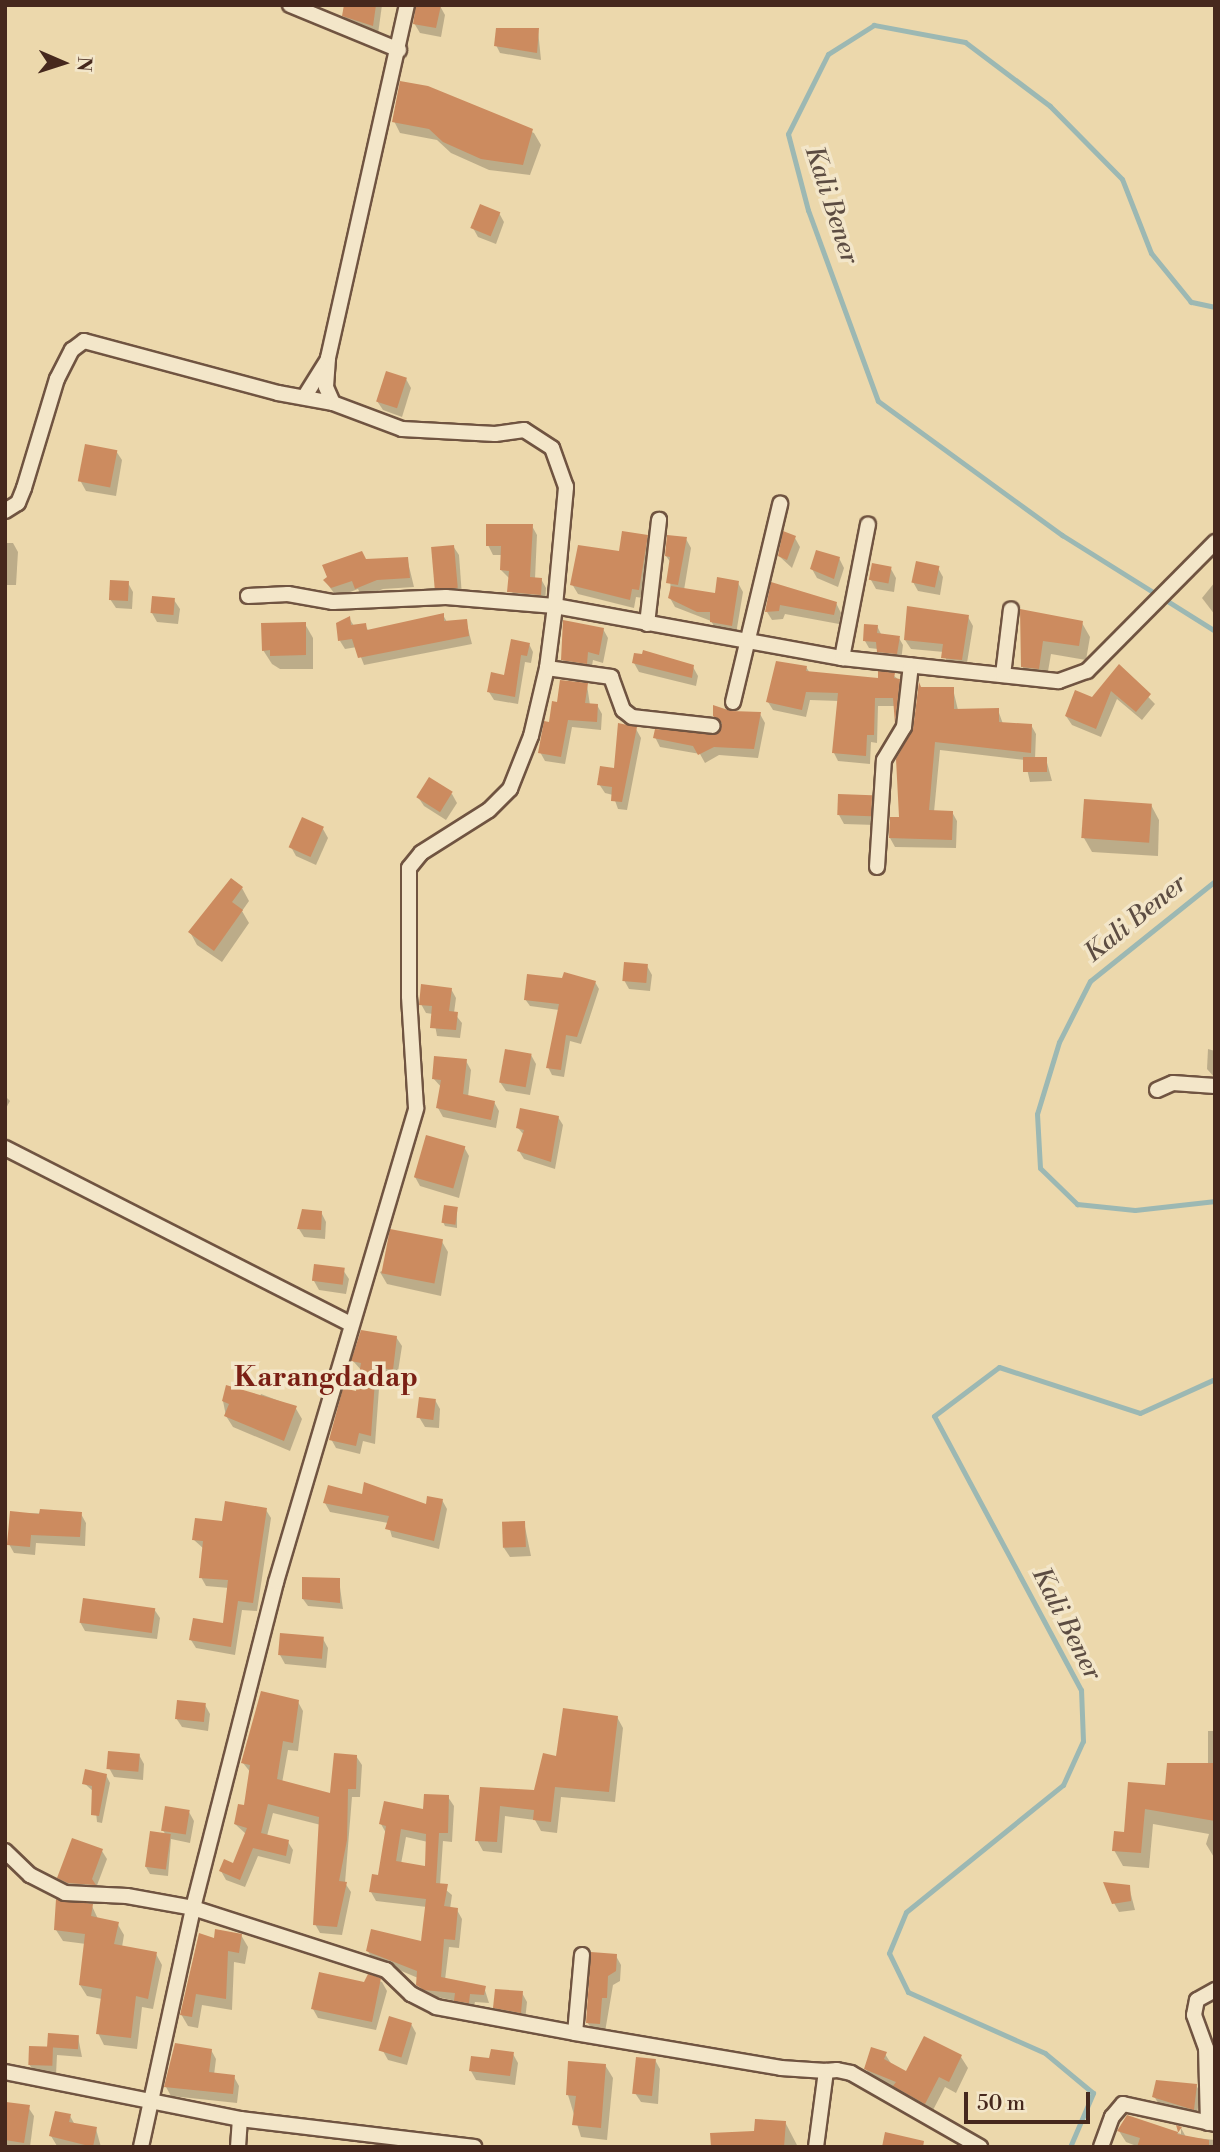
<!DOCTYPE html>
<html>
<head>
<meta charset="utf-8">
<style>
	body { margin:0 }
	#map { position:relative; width:1220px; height:2152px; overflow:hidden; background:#ecd8ac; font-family:"Libre Bodoni",serif }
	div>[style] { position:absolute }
	.shadow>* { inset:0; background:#0003 }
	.stream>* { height:5px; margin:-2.5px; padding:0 2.5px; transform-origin:2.5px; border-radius:2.5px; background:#9cb8b3 }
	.building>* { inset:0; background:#cc8b5f; transform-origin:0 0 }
	.roads { filter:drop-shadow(2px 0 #705441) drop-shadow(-2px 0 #705441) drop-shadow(0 2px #705441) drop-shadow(0 -2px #705441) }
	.street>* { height:14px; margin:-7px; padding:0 7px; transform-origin:7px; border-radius:7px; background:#f3e6c9 }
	span { translate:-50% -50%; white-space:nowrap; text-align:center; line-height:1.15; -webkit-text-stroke:7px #f3e6c9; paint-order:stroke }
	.water-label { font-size:26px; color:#5c4c42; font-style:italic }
	.quarter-label { font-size:28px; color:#7a1f14; font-weight:700 }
	.frame { position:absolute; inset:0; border:7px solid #46281d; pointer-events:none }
	.north { position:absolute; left:28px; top:28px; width:70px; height:70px; -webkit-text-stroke:5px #f3e6c9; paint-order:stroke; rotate:93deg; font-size:19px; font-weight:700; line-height:28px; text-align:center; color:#46281d }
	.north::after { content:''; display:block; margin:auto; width:24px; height:32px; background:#46281d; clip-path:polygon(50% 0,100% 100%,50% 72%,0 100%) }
	.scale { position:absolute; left:964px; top:2092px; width:126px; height:32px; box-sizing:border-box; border:4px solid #46281d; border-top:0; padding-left:9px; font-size:21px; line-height:24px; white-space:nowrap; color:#46281d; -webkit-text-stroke:5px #f3e6c9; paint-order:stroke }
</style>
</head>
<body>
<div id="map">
	<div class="shadow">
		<div style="clip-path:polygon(346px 5px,382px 5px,378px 34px,350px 25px,344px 16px)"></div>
		<div style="clip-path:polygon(416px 5px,440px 6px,445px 15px,441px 37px,420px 33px,414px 23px)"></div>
		<div style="clip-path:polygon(538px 30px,541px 60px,500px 53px,496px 45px)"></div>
		<div style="clip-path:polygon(478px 107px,534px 133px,541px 145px,530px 175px,489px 170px,451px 153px,437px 140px,400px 133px,394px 121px)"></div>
		<div style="clip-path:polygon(499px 213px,504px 222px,496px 244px,478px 237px,473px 228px)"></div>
		<div style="clip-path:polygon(406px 379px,411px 388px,402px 417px,383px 410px,377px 401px)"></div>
		<div style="clip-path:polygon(116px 451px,122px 460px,116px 496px,86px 491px,81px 482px)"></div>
		<div style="clip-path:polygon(532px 526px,537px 535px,535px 579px,541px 579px,546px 588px,545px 604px,514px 601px,510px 579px,501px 570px,502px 555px,493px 555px,488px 545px)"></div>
		<div style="clip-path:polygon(647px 536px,652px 545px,643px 598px,636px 597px,634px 608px,578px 594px,572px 584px)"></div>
		<div style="clip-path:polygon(795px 538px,800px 547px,792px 568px,779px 556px)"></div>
		<div style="clip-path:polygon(686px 539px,691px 548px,684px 590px,716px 594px,738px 583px,743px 592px,736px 634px,717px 631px,711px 621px,675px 607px,670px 598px,671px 563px,666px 556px)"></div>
		<div style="clip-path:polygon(5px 543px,13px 543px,18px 552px,16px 585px,5px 585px)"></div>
		<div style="clip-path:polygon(453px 546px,459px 555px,462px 596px,443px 596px,437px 587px)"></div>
		<div style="clip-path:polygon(407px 558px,414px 587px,383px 589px,362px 597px,358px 589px,337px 597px,325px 581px,366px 561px)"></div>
		<div style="clip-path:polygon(839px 558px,844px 568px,838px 587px,817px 578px,812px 569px)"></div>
		<div style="clip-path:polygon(938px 568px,943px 577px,940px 595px,918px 591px,913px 582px)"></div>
		<div style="clip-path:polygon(891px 569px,896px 578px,894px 592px,876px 589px,871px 580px)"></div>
		<div style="clip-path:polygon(1215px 582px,1215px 615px,1202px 598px)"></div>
		<div style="clip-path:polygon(128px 583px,133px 592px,132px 609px,116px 608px,110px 599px)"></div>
		<div style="clip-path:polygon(773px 585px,836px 603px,841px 613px,839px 624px,785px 614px,783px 619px,772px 620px,767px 612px)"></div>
		<div style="clip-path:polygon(174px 600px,180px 609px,178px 624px,157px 622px,152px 613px)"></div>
		<div style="clip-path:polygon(1022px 611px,1082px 623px,1090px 637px,1086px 660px,1051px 654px,1046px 683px,1031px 681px,1022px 666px)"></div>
		<div style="clip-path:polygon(443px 615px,447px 622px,466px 621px,472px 644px,364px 665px,357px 647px,345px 649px,340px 641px,349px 618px,354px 626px,365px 625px,369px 632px)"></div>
		<div style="clip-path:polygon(968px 617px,973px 626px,966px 669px,948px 666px,944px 652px,911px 649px,905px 640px)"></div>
		<div style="clip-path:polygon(305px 624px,313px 638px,313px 669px,280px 669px,272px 664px,263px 650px)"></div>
		<div style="clip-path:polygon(877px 626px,881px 634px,899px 638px,903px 645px,901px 661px,883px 659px,878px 649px,869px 648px,865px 641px)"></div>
		<div style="clip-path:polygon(603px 629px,608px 638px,603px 663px,593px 660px,591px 672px,568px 669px,563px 660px)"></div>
		<div style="clip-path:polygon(513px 641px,529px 644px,533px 652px,531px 663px,525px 662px,518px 704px,494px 700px,489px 692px,506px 677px)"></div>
		<div style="clip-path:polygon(634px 663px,693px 667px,698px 676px,696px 686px,639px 672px)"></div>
		<div style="clip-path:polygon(806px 667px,810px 673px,880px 680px,893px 675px,899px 680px,904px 689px,899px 729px,895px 706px,878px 706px,877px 743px,871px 742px,870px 764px,838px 761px,834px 753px,839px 701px,810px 700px,806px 717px,773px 710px,768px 702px)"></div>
		<div style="clip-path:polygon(1119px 667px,1155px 704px,1142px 720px,1117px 699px,1101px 737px,1072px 725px,1066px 716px,1092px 699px)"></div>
		<div style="clip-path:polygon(587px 685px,590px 705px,597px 705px,602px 714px,601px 730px,572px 727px,565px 764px,545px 761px,540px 752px,559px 704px)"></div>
		<div style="clip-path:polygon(953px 689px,958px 710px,998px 710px,1003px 724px,1031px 725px,1036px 734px,1035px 759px,1046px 759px,1052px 781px,1030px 782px,1025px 760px,940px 750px,934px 812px,952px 812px,957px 821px,956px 848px,895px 847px,890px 838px)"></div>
		<div style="clip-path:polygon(731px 713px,760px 714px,765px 723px,758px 758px,719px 755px,705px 763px,700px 754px,660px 747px,655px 737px,719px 736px,722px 727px,715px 716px)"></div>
		<div style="clip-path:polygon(636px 729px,641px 738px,627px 810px,618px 809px,613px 795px,605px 793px,599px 784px,616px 770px)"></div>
		<div style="clip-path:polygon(452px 794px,457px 803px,446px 820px,424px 806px,418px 797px)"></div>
		<div style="clip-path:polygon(871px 797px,876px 806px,875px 825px,844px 824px,839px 815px)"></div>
		<div style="clip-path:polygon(1151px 805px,1159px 820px,1158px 856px,1092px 852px,1084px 838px)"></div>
		<div style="clip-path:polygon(323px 829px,328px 838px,316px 865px,296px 856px,291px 847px)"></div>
		<div style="clip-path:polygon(242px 888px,249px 901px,242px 911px,249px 923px,222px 962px,197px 945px,190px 932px)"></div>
		<div style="clip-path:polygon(647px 966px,652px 975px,650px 991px,629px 989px,624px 980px)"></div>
		<div style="clip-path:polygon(595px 982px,599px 989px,581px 1044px,570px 1041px,564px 1077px,552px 1075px,548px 1067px,559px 1010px,530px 1006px,525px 999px)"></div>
		<div style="clip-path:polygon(451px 989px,456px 998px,454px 1013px,462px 1023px,460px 1038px,437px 1036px,433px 1014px,426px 1013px,421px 1004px)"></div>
		<div style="clip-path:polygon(1208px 1049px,1215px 1051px,1215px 1078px,1207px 1069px)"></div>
		<div style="clip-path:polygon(531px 1055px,536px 1064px,530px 1095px,506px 1091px,500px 1082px)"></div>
		<div style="clip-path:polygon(466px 1061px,471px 1070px,468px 1097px,494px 1102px,499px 1111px,496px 1128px,443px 1117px,438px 1108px,442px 1088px,433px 1078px)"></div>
		<div style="clip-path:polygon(5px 1096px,10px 1101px,5px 1110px)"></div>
		<div style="clip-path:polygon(558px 1117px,563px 1125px,555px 1169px,524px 1159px,519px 1151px,524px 1135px,518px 1128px)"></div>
		<div style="clip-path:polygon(464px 1147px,469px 1156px,459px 1198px,420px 1186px,415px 1177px)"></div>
		<div style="clip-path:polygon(457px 1208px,457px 1228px,445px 1226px,443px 1222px)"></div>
		<div style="clip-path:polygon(321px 1212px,326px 1222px,325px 1239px,304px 1237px,299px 1229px)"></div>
		<div style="clip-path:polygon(441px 1240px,448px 1252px,441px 1296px,387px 1284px,380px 1272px)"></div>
		<div style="clip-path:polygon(343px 1270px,349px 1279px,346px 1294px,319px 1290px,314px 1281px)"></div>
		<div style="clip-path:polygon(396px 1337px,402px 1346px,397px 1378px,380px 1375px,375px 1444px,363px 1441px,360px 1454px,336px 1448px,331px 1439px,358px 1393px,362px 1371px,353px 1361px)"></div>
		<div style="clip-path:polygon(261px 1394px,295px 1407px,302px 1419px,290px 1451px,233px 1427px,226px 1416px,223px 1401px,259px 1399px)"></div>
		<div style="clip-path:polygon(435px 1400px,440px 1409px,439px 1428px,425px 1427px,419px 1417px)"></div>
		<div style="clip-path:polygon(363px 1496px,427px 1506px,442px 1500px,447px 1509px,439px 1549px,392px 1537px,388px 1523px,330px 1512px,325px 1503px)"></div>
		<div style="clip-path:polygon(266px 1510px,271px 1518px,257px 1611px,242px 1610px,235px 1655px,196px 1648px,191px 1640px,224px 1625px,229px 1588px,206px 1586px,201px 1577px,204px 1549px,194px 1540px)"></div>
		<div style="clip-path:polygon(12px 1513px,81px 1514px,86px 1523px,85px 1546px,36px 1543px,35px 1555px,14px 1553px,9px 1544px)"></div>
		<div style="clip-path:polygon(524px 1522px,531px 1556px,510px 1557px,504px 1548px)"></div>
		<div style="clip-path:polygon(339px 1580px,343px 1609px,308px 1606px,303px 1599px)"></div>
		<div style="clip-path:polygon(154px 1609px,160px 1618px,157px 1639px,85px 1631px,80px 1622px)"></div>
		<div style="clip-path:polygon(323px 1639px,328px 1648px,326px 1668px,285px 1664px,280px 1655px)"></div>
		<div style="clip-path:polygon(298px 1702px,303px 1711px,298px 1751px,288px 1750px,282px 1783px,332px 1795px,356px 1756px,362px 1765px,360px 1797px,352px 1797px,345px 1883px,351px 1892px,342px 1935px,320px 1933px,315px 1924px,321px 1825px,273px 1813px,267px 1836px,288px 1842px,293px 1850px,290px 1864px,258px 1856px,245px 1887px,226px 1880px,221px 1871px,234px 1865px,246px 1834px,235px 1824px,245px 1808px,251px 1773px,243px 1763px)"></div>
		<div style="clip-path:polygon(205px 1705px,210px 1714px,208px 1731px,182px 1727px,176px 1718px)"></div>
		<div style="clip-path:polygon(617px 1717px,623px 1728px,615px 1802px,561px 1797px,557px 1833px,541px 1831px,535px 1820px,505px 1816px,502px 1853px,483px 1851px,477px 1840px,481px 1789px,535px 1792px,558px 1759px)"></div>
		<div style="clip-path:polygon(1208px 1731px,1215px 1731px,1215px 1859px,1206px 1844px,1209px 1834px,1153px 1824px,1149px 1868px,1123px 1866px,1114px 1850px,1125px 1834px,1129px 1784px,1167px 1787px,1208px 1764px)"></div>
		<div style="clip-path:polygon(139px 1755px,144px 1764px,143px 1780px,114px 1777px,109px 1768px)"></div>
		<div style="clip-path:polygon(106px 1775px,110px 1783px,102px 1823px,97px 1822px,94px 1792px,84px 1783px)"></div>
		<div style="clip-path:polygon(evenodd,448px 1797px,454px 1806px,452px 1842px,443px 1841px,440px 1885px,452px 1895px,450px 1909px,457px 1910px,462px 1919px,459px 1948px,449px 1947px,445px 1980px,484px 1987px,489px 2003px,475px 2002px,473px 2011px,461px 2009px,456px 2001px,423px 1994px,418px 1978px,373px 1959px,367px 1950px,423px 1943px,427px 1907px,376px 1901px,371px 1892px,379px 1877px,386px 1833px,381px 1824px,425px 1811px,448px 1797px,406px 1837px,428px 1842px,426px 1868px,401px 1864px,406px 1837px)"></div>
		<div style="clip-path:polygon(189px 1812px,194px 1821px,190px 1843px,171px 1839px,168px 1876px,150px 1874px,146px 1867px,166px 1835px,162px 1829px)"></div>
		<div style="clip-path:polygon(102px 1851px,107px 1859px,96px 1888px,63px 1886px,59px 1878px)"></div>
		<div style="clip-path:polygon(1129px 1887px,1135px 1910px,1119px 1912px,1114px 1903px)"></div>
		<div style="clip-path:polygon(92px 1906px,98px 1919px,117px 1923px,124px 1935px,122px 1947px,156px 1954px,162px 1965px,153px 2009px,142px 2007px,137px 2049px,104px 2045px,98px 2033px,102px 1999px,87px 1996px,80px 1985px,86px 1944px,63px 1941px,56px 1930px)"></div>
		<div style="clip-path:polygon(241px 1935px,248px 1947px,245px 1964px,234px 1962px,232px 2010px,202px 2005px,198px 2028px,188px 2026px,181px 2014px,215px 1940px)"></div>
		<div style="clip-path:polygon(616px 1956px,621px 1965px,620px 1981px,613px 1985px,605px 2032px,593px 2031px,587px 2022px)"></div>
		<div style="clip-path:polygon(369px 1977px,382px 1982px,387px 1991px,376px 2030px,318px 2018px,313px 2009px,367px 1983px)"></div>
		<div style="clip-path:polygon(522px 1993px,527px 2002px,525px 2021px,500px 2017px,495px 2007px)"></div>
		<div style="clip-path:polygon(411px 2024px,416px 2033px,407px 2065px,388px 2060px,383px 2051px)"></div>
		<div style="clip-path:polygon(78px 2037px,82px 2057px,57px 2055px,56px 2075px,35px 2073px,29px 2064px,49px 2046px)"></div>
		<div style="clip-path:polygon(925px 2038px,961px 2057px,968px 2068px,956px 2093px,945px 2087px,931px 2114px,898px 2091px,873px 2081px,866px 2069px,885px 2054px,892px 2065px,907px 2073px)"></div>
		<div style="clip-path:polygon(211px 2050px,216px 2059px,214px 2075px,234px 2077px,239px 2086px,237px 2103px,171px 2096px,166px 2087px)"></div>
		<div style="clip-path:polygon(513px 2054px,518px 2063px,515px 2085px,476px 2080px,471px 2071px)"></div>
		<div style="clip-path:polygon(655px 2060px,660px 2069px,658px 2104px,641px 2102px,635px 2093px)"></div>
		<div style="clip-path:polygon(605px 2065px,613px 2078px,607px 2140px,581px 2137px,568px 2095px)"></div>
		<div style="clip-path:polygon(1196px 2085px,1200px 2092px,1197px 2115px,1158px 2103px,1154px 2096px)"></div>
		<div style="clip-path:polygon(5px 2106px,28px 2107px,34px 2116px,30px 2147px,7px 2147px)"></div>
		<div style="clip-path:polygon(70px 2116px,75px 2125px,96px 2129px,101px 2147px,57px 2146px,51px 2136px)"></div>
		<div style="clip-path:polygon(1127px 2117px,1181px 2134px,1181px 2128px,1186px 2137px,1215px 2140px,1215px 2147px,1139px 2147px,1126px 2142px,1119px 2131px)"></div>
		<div style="clip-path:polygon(785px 2122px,798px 2147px,712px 2147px,756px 2133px)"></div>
	</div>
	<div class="stream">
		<div style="left:1215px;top:307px;width:25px;rotate:-168deg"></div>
		<div style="left:1191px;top:302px;width:63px;rotate:-129.2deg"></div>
		<div style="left:1151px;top:253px;width:79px;rotate:-111.4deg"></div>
		<div style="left:1122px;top:179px;width:103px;rotate:-134.6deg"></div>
		<div style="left:1050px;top:106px;width:106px;rotate:-143deg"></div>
		<div style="left:965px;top:42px;width:93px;rotate:-169.4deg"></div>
		<div style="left:874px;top:25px;width:54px;rotate:147.8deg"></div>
		<div style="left:828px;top:54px;width:89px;rotate:116.6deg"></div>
		<div style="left:788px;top:134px;width:79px;rotate:75.3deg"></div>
		<div style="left:808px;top:210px;width:203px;rotate:69.9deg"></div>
		<div style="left:878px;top:401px;width:228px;rotate:36.1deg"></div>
		<div style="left:1062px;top:535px;width:181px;rotate:32.1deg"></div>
		<div style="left:1215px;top:881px;width:160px;rotate:141.3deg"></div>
		<div style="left:1090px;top:981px;width:68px;rotate:116.9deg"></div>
		<div style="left:1059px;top:1042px;width:75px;rotate:107deg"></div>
		<div style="left:1037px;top:1114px;width:54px;rotate:86.8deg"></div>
		<div style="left:1040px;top:1168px;width:52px;rotate:44.2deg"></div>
		<div style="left:1077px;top:1204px;width:58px;rotate:5.9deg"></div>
		<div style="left:1135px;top:1210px;width:81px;rotate:-6.4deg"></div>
		<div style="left:1070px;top:2147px;width:59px;rotate:-66.9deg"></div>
		<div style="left:1093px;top:2093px;width:62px;rotate:-140.2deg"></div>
		<div style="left:1045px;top:2053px;width:150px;rotate:-156deg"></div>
		<div style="left:908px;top:1992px;width:43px;rotate:-116deg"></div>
		<div style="left:889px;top:1953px;width:44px;rotate:-67.5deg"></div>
		<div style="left:906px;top:1912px;width:202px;rotate:-39deg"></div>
		<div style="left:1063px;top:1785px;width:48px;rotate:-65.6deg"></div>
		<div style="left:1083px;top:1741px;width:51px;rotate:-92.2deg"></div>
		<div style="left:1081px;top:1690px;width:311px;rotate:-118.2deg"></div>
		<div style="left:934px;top:1416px;width:81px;rotate:-37deg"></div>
		<div style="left:999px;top:1367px;width:148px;rotate:18.1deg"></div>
		<div style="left:1140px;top:1413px;width:82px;rotate:-24.4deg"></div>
	</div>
	<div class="building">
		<div style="clip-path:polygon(344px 5px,376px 5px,373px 26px,342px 16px)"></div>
		<div style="clip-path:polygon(416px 5px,441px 5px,436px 28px,413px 24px)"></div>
		<div style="clip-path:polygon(496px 28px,539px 28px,537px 53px,494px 46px)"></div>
		<div style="clip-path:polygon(400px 81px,428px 86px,533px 129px,523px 165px,481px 159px,443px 142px,429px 129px,392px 122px)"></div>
		<div style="left:480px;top:204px;width:22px;height:26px;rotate:22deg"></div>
		<div style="left:386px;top:371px;width:22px;height:32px;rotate:18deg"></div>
		<div style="left:85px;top:444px;width:33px;height:38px;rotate:11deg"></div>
		<div style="clip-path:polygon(486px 524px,533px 524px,530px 577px,542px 578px,541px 595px,507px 592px,509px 571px,500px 570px,501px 546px,486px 546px)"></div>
		<div style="clip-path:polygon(622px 531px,648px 535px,639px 590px,632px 589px,630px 600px,570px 585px,578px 545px,619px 551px)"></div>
		<div style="clip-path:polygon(783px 531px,796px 536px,787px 560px,778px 556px)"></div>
		<div style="clip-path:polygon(667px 535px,687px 537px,678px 585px,666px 583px,670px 557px,665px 556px)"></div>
		<div style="left:454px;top:545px;width:43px;height:23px;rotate:85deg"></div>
		<div style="clip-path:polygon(816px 550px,840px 557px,834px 579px,810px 569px)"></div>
		<div style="clip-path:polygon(362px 551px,366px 559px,408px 557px,410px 578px,377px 580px,355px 589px,352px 581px,331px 588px,323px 580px,327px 577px,322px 565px)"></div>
		<div style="left:916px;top:561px;width:24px;height:22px;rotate:12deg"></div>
		<div style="left:872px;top:563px;width:20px;height:17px;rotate:11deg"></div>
		<div style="clip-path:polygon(717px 577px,739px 581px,732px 626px,710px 622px,710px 612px,697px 612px,668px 598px,671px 586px,715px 593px)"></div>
		<div style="left:110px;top:580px;width:19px;height:20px;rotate:3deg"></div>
		<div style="clip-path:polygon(771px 582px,837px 602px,834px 615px,780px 605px,779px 611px,765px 612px)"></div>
		<div style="left:152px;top:596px;width:23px;height:17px;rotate:5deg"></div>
		<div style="clip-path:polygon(907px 606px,969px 615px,962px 660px,941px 658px,943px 644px,904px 640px)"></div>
		<div style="clip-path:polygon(1020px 609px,1083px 621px,1079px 646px,1043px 641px,1039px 669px,1021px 667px)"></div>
		<div style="clip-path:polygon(444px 613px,444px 621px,467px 619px,469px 636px,358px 658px,352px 639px,338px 641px,336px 623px,350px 616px,351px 625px,366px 623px,367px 630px)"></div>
		<div style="clip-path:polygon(563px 620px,604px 628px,599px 655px,588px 652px,587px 664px,561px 660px)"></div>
		<div style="clip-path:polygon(306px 622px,306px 655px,270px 656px,270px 650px,262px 651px,261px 623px)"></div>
		<div style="clip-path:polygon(864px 624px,878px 625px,877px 633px,900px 636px,897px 654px,877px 652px,876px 642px,863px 641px)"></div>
		<div style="clip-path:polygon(511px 639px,530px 643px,527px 656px,521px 655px,515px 697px,487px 692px,491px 672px,504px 675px)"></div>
		<div style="clip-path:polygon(643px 650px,694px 665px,692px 678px,632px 663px,634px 653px,642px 654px)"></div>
		<div style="clip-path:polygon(776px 661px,807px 666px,806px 671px,878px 678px,878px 671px,895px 673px,894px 678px,900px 679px,895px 724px,893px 698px,875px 698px,874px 735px,867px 735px,866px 756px,832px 753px,838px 693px,806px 692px,802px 710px,766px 702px)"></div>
		<div style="clip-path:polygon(1119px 664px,1151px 694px,1136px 712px,1111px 691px,1096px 729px,1065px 716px,1075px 690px,1092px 697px)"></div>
		<div style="clip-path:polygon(560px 680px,588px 683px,585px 703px,598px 704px,597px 722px,568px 720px,561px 757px,538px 753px,544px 721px,549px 722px,552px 701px,557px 702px)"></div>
		<div style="clip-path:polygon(919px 682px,921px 687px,954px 687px,954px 709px,999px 708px,999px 722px,1032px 724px,1031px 753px,935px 742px,929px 810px,953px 811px,952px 840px,889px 838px,890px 817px,899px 817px,896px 759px,913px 729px)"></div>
		<div style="clip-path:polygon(713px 705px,731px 711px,761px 712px,754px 749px,714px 747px,698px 755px,693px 746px,653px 738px,655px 729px,717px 734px,722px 723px,713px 716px)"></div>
		<div style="clip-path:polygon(618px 723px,637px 727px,622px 802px,611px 801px,612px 787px,597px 785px,600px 766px,614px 768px)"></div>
		<div style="left:1047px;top:757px;width:15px;height:24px;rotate:90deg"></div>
		<div style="left:429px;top:777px;width:28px;height:24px;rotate:32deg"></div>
		<div style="left:838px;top:794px;width:34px;height:21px;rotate:2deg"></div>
		<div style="left:1084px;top:799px;width:68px;height:39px;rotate:4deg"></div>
		<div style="left:302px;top:817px;width:24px;height:33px;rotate:24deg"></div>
		<div style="clip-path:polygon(231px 878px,243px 887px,232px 902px,243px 910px,214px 951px,188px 932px)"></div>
		<div style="left:624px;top:962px;width:24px;height:19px;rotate:5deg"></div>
		<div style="clip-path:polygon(564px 972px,596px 981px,577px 1037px,566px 1035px,561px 1070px,546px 1068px,559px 1004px,524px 1000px,527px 974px,562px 978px)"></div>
		<div style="clip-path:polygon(421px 984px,452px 988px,449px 1011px,458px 1012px,456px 1030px,430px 1028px,432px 1006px,419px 1005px)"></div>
		<div style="left:505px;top:1049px;width:27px;height:34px;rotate:10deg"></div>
		<div style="clip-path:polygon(434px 1056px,467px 1059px,463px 1094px,495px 1101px,491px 1120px,436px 1108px,441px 1080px,432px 1079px)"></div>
		<div style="clip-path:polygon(520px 1108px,559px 1116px,551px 1162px,517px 1151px,524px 1130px,516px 1128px)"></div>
		<div style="left:426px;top:1135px;width:41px;height:44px;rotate:16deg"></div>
		<div style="left:444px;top:1205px;width:14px;height:18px;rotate:8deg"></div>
		<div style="clip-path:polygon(302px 1209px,322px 1211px,321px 1230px,297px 1229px)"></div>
		<div style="left:390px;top:1229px;width:54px;height:45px;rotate:11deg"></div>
		<div style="left:314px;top:1264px;width:31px;height:17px;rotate:7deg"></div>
		<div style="clip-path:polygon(361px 1330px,397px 1336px,393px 1370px,376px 1367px,371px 1436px,359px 1433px,356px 1446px,329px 1440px,343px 1388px,356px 1391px,361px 1363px,351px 1361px)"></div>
		<div style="clip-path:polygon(226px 1385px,297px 1406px,284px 1441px,224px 1416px,229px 1404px,222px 1401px)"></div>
		<div style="left:419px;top:1397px;width:17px;height:21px;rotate:7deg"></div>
		<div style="clip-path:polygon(364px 1482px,426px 1504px,427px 1496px,443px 1499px,434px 1541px,385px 1529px,389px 1516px,323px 1503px,328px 1485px,362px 1494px)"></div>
		<div style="clip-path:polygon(225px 1501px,267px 1508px,253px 1603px,238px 1601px,231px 1647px,189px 1640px,193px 1618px,223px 1623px,228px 1580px,199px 1578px,203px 1541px,192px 1540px,195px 1518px,222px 1521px)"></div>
		<div style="clip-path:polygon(40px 1509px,82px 1512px,80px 1537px,31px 1535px,30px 1547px,7px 1545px,10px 1511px,39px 1514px)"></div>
		<div style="left:525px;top:1521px;width:26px;height:23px;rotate:88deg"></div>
		<div style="clip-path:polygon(302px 1577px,340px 1578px,340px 1603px,302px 1599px)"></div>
		<div style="left:83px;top:1598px;width:73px;height:25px;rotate:8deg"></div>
		<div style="left:280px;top:1633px;width:44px;height:22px;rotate:5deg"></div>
		<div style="clip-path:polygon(261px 1691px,299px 1700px,293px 1743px,283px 1741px,277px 1779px,330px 1793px,334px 1753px,357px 1755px,356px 1789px,348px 1789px,347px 1840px,339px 1881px,347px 1882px,337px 1927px,313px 1925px,319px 1817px,268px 1804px,261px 1833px,289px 1840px,286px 1856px,253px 1848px,240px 1880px,219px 1871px,224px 1859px,233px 1863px,247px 1828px,234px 1824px,238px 1804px,244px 1805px,250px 1765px,241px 1763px)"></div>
		<div style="left:177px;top:1700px;width:29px;height:19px;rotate:6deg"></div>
		<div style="clip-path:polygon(563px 1708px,618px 1716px,609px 1792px,555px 1787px,551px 1822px,533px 1820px,534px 1810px,500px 1806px,497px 1842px,475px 1841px,480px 1787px,534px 1790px,543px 1753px,556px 1756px)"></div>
		<div style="left:108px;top:1751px;width:32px;height:18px;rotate:5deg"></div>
		<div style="clip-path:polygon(1167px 1763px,1215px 1763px,1215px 1821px,1145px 1809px,1141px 1853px,1112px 1851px,1114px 1831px,1124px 1832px,1128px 1782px,1165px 1785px)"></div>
		<div style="clip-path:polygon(85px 1769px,107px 1774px,99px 1816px,91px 1815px,92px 1786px,82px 1784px)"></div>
		<div style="clip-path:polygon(evenodd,424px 1794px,449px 1795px,448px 1833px,439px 1833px,436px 1883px,448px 1884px,444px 1906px,458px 1908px,455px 1940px,444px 1939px,441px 1977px,486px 1986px,484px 1995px,470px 1994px,469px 2003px,454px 2001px,455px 1993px,424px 1990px,416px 1985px,417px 1971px,366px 1951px,371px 1929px,421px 1941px,426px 1899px,369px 1892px,372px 1874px,378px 1875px,386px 1826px,379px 1824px,384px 1801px,423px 1809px,424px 1794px,401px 1829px,426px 1834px,425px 1866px,396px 1861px,401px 1829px)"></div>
		<div style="left:165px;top:1806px;width:25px;height:25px;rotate:9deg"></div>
		<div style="left:150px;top:1831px;width:21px;height:36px;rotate:8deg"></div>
		<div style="clip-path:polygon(72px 1838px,103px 1849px,92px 1879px,96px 1885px,68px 1883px,57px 1878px)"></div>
		<div style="clip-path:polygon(1103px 1882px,1130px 1885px,1131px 1901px,1112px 1904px)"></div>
		<div style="clip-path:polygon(56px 1899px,93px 1904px,91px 1916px,119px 1922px,114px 1944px,157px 1952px,148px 1999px,136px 1996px,131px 2038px,96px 2034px,102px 1989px,79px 1985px,85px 1934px,54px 1930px)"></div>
		<div style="clip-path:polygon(215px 1929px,242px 1934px,239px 1953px,228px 1951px,226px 1999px,196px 1994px,192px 2017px,180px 2015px,199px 1933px,214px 1938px)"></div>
		<div style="clip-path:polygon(591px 1952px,617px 1954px,616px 1971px,608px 1976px,607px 1998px,602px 1998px,600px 2024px,586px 2023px)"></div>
		<div style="clip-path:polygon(319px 1972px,364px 1982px,368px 1974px,381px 1978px,372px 2022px,311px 2009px)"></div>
		<div style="clip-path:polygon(495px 1989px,523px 1991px,521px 2013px,493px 2008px)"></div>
		<div style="left:389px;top:2016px;width:24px;height:36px;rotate:17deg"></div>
		<div style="left:48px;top:2033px;width:31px;height:14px;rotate:4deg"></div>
		<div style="clip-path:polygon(924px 2036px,962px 2055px,949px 2082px,939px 2077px,925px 2104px,893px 2086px,896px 2082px,864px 2069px,871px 2047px,887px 2052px,884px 2059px,906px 2071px)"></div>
		<div style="clip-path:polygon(175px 2043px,212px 2049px,209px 2072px,235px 2075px,233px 2094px,164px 2087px)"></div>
		<div style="left:29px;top:2046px;width:24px;height:19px;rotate:2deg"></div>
		<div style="clip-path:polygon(491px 2049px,514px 2052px,510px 2076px,469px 2071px,471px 2056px,489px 2058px)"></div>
		<div style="left:636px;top:2057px;width:20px;height:37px;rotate:6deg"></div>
		<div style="clip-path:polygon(568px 2061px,606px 2064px,601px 2128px,572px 2125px,576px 2096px,566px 2095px)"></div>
		<div style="clip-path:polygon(1156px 2080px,1197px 2084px,1194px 2110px,1152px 2097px)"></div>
		<div style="clip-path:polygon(6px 2102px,30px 2105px,24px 2143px,5px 2140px)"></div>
		<div style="clip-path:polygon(55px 2111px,71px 2114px,69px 2122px,97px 2127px,93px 2147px,49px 2136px)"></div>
		<div style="clip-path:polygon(1127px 2115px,1178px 2132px,1176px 2125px,1182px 2127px,1177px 2134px,1209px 2140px,1209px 2147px,1137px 2147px,1140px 2138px,1117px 2131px)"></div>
		<div style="clip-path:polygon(755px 2119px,786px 2121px,784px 2147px,711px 2147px,710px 2133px,754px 2131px)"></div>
		<div style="clip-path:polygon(885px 2132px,924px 2141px,923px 2147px,882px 2147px)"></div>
	</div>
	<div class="roads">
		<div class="street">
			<div style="left:290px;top:5px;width:118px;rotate:22.4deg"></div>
			<div style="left:305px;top:396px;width:40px;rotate:-58deg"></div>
			<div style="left:5px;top:511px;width:15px;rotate:-32deg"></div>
			<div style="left:18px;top:503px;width:16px;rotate:-68deg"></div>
			<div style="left:24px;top:488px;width:114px;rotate:-73.2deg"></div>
			<div style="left:57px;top:379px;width:33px;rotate:-63deg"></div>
			<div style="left:72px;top:350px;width:15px;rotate:-37deg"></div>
			<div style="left:84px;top:341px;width:201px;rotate:15deg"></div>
			<div style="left:278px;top:393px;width:56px;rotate:10.3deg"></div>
			<div style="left:248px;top:596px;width:40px;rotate:-2.9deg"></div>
			<div style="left:288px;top:594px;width:46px;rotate:10.1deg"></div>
			<div style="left:333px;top:602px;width:113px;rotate:-2.5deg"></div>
			<div style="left:446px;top:597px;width:109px;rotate:4.7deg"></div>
			<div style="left:555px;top:606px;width:292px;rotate:10.3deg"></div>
			<div style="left:842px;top:658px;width:218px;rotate:6.1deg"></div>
			<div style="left:1059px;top:681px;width:30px;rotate:-20deg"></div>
			<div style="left:1087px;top:671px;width:182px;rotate:-45.2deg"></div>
			<div style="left:647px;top:624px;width:105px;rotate:-83.4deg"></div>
			<div style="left:842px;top:658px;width:136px;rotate:-79deg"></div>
			<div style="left:547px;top:668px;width:65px;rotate:8deg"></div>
			<div style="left:611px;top:677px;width:35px;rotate:70deg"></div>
			<div style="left:623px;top:710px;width:11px;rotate:38deg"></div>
			<div style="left:632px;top:717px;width:81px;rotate:6.3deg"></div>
			<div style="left:1003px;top:675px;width:66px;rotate:-83.1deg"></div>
			<div style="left:733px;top:702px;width:204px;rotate:-76.6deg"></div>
			<div style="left:877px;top:867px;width:107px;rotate:-86.3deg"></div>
			<div style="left:884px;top:760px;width:39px;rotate:-59deg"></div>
			<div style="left:904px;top:727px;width:62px;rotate:-83.6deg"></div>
			<div style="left:1157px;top:1090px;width:17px;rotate:-24deg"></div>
			<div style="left:1173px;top:1083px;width:42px;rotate:4.1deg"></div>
			<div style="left:5px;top:1148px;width:388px;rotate:27deg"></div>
			<div style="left:5px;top:1851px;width:35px;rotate:44deg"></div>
			<div style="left:30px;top:1875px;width:39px;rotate:27deg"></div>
			<div style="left:65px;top:1893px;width:62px;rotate:2.8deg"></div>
			<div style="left:127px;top:1896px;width:67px;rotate:10.3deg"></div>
			<div style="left:193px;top:1908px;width:203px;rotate:17.8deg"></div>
			<div style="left:386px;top:1970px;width:35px;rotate:44deg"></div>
			<div style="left:411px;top:1994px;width:28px;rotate:27deg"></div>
			<div style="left:436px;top:2007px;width:141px;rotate:10.6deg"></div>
			<div style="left:582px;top:1955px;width:78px;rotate:95.1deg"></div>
			<div style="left:575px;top:2033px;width:209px;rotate:9.6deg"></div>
			<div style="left:781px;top:2068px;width:45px;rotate:3.8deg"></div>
			<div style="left:5px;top:2072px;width:240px;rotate:11.3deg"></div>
			<div style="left:240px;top:2119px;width:236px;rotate:6.8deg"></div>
			<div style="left:1208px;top:2123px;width:75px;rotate:-91.5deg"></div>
			<div style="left:1206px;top:2048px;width:35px;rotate:-110deg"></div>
			<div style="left:1194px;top:2015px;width:15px;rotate:-79deg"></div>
			<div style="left:1197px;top:2000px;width:21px;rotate:-29deg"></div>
			<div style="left:141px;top:2147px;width:245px;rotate:-77.7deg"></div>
			<div style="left:193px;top:1908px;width:336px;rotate:-75.7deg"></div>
			<div style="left:276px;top:1582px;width:494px;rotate:-73.5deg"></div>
			<div style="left:416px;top:1108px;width:112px;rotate:-93.6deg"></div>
			<div style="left:409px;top:996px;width:128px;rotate:-90deg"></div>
			<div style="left:409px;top:868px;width:19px;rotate:-51deg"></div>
			<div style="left:421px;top:853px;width:80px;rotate:-32.3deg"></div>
			<div style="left:489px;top:810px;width:30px;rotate:-45deg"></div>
			<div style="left:510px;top:789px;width:57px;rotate:-68.4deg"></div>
			<div style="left:531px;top:736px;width:70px;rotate:-76.8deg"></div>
			<div style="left:547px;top:668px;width:63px;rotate:-82.6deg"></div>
			<div style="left:555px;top:606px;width:120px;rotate:-84.7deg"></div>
			<div style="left:566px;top:487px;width:41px;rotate:-109.7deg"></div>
			<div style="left:552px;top:448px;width:33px;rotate:-147deg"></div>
			<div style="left:524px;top:430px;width:29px;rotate:172deg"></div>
			<div style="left:495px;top:434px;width:93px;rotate:-176.9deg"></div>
			<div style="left:402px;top:429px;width:74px;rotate:-159.4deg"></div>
			<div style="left:333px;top:403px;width:17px;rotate:-114deg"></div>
			<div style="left:326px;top:387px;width:29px;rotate:-86deg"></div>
			<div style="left:328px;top:358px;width:362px;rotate:-77.4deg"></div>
			<div style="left:238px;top:2147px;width:28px;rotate:-86deg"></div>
			<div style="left:816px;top:2147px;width:77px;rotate:-82.5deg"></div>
			<div style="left:826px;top:2071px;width:11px;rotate:-5deg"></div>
			<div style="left:837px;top:2070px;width:14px;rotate:12deg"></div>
			<div style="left:851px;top:2073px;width:149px;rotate:29.8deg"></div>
			<div style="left:1101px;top:2147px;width:32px;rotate:-70deg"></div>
			<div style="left:1112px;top:2117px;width:17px;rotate:-50deg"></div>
			<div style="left:1123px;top:2104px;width:94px;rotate:12.3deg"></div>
		</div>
	</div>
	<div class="water-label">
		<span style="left:831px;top:205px;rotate:72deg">Kali Bener</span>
		<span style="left:1136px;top:919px;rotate:-39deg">Kali Bener</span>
		<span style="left:1066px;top:1624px;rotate:63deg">Kali Bener</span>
	</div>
	<div class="quarter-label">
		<span style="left:326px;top:1378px">Karangdadap</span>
	</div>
	<div class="frame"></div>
	<div class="north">N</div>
	<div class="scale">50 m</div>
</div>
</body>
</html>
